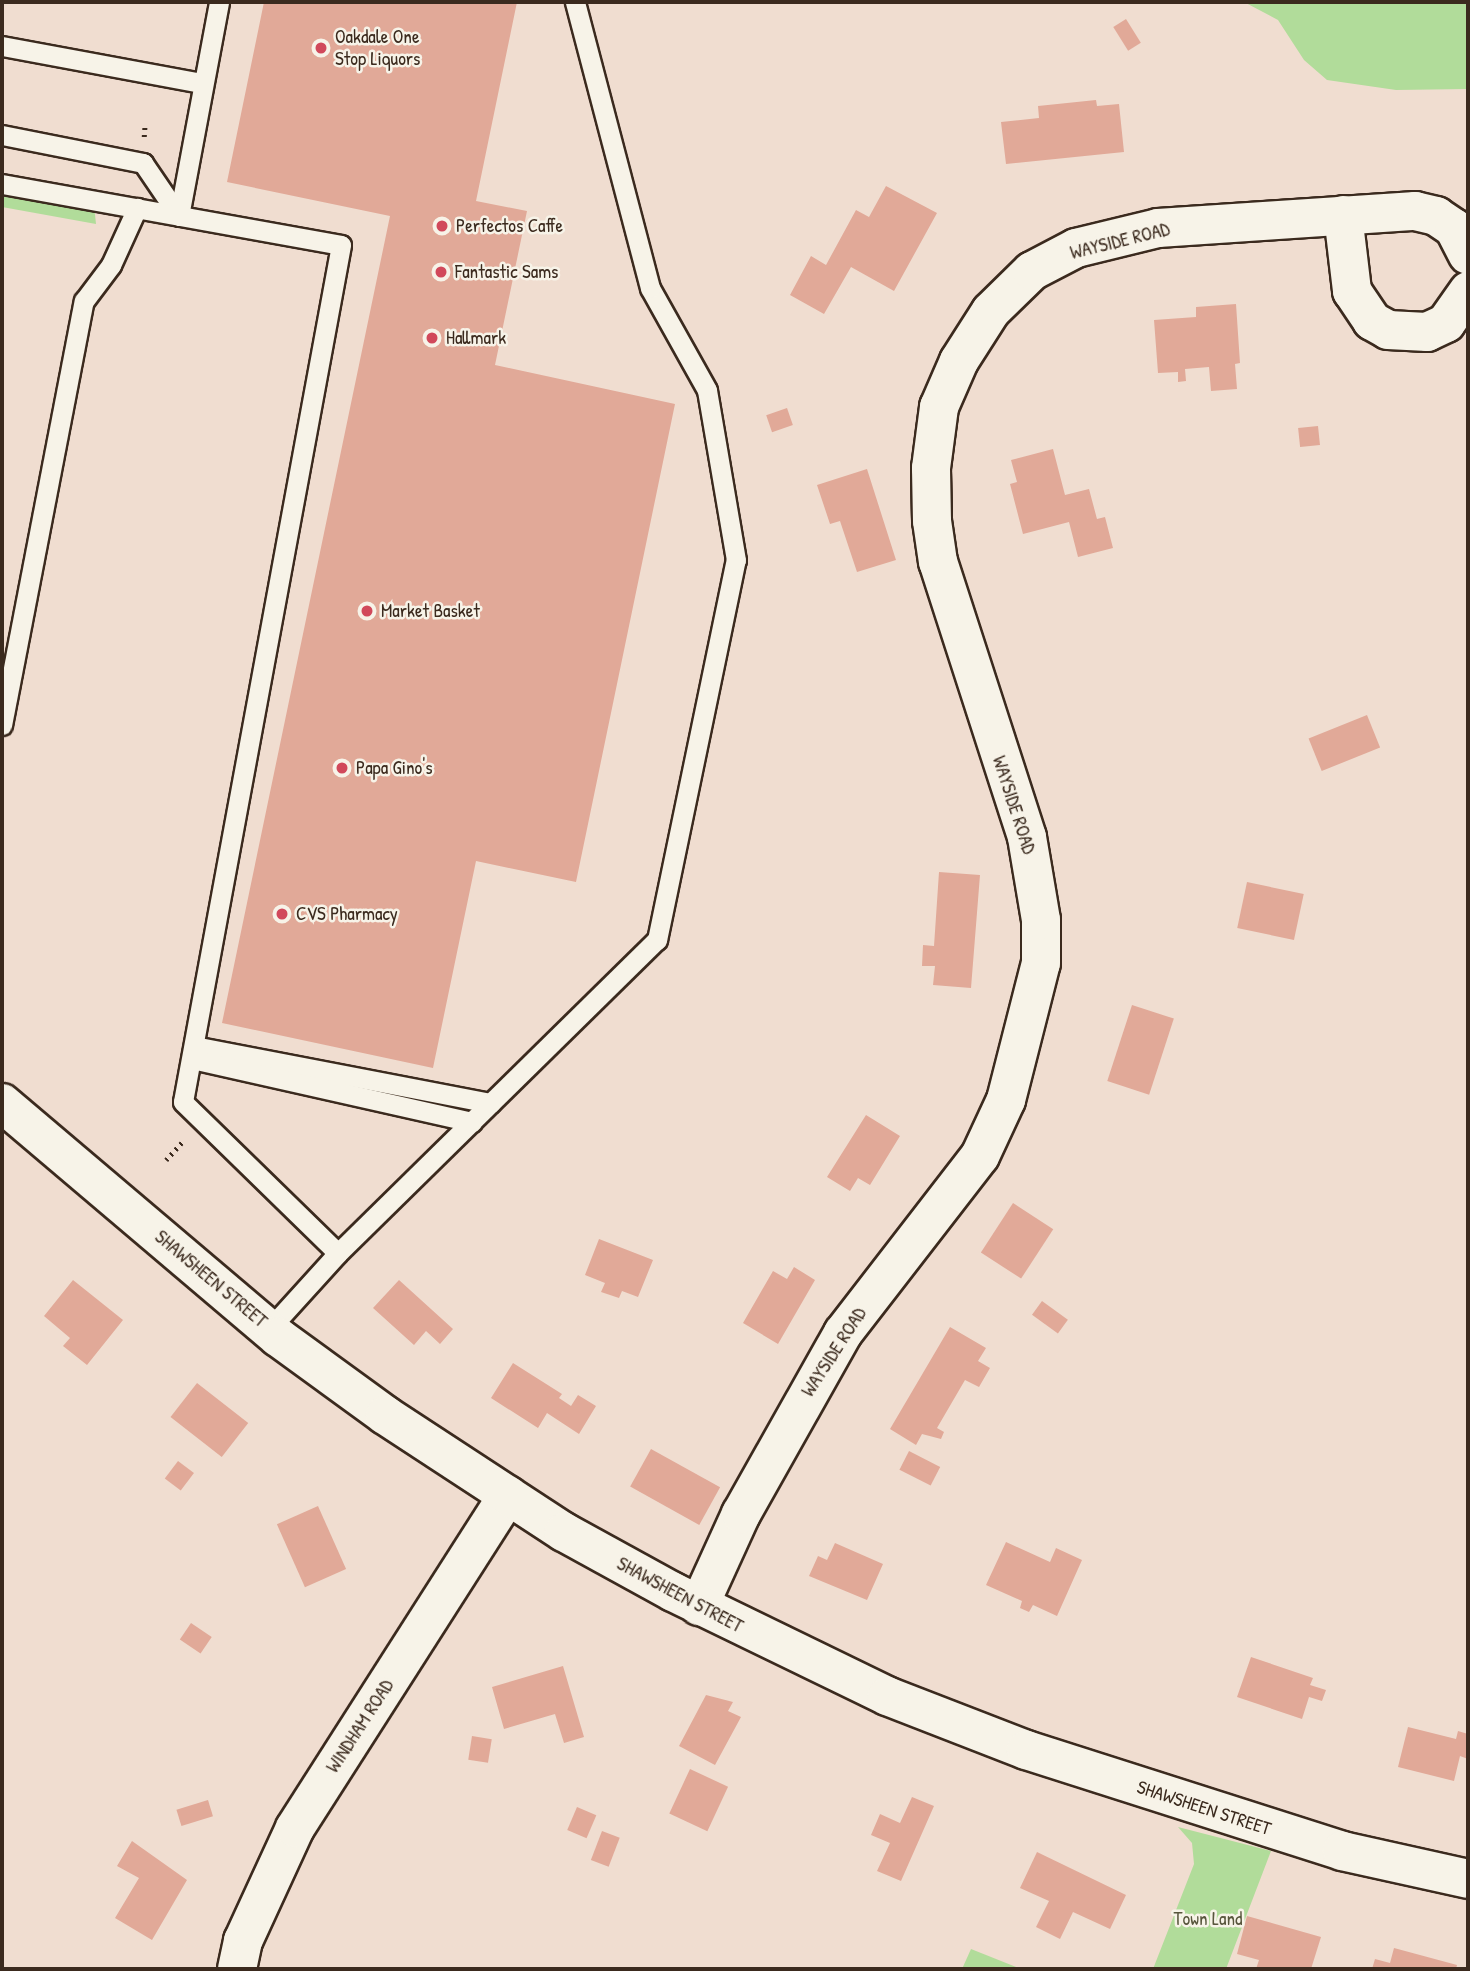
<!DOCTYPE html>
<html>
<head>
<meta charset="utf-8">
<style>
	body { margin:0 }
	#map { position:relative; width:1470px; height:1971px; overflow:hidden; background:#f0ddd0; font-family:"Patrick Hand",sans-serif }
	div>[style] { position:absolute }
	.green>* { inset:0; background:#b1dc9a }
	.building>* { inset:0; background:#e1a998; transform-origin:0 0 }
	.path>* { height:4.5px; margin-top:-2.25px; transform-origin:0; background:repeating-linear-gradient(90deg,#3b2a1e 0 2px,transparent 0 7px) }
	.roads { filter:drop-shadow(2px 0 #3b2a1e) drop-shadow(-2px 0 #3b2a1e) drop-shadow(0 2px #3b2a1e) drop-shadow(0 -2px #3b2a1e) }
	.lane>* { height:19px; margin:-9.5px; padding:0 9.5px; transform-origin:9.5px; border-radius:9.5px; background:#f7f3e8 }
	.street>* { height:38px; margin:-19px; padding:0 19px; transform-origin:19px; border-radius:19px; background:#f7f3e8 }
	.secondary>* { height:38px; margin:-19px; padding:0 19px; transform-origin:19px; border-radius:19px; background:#f7f3e8 }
	.dots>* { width:19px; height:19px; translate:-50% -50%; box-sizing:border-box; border:4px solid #f7f3e8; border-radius:50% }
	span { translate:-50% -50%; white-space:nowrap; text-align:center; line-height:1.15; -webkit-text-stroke:5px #f7f3e8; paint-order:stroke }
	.poi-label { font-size:19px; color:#3b2a1e }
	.left { translate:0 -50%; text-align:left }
	.street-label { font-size:19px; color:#3b2a1e }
	.park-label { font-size:19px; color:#58563d }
	.frame { position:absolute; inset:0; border:4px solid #3b2a1e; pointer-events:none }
</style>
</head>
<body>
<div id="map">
	<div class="green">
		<div style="clip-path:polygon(1244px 2px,1468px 2px,1468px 89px,1396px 90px,1327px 80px,1304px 60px,1278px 20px)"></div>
		<div style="clip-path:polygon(2px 190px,94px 205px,96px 224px,2px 207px)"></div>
		<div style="clip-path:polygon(1178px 1827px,1271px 1851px,1226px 1969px,1153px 1969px,1194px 1864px,1192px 1843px)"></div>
		<div style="clip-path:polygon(971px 1949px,1021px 1969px,962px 1969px)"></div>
	</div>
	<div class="building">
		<div style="clip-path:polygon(264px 2px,517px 2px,476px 201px,527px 211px,495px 365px,675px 404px,576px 882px,476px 861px,433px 1068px,222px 1023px,390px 216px,227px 182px)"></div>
		<div style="left:1126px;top:19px;width:28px;height:15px;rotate:58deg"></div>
		<div style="clip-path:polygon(1096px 100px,1097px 106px,1119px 104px,1124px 152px,1006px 164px,1001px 122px,1039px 118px,1038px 106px)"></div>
		<div style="clip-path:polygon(886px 186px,937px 213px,894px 291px,851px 267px,824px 314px,790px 295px,811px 256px,826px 265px,856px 210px,869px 217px)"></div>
		<div style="clip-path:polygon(1236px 304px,1240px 363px,1235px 364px,1237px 389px,1211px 391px,1209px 367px,1185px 369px,1186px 381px,1178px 382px,1178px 372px,1158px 373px,1154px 320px,1196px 317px,1196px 307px)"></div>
		<div style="left:787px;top:408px;width:18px;height:22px;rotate:71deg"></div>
		<div style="left:1318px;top:426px;width:19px;height:20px;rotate:84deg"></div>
		<div style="clip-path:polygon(1053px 449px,1065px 495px,1089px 489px,1097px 519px,1105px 517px,1113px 548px,1078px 557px,1069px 522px,1023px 534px,1010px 484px,1017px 482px,1011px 460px)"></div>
		<div style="clip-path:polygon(867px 469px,896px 560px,857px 572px,840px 521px,830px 524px,817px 485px)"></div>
		<div style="left:1367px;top:715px;width:35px;height:63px;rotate:68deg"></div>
		<div style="clip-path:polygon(939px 872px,980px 875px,971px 988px,933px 985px,935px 966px,922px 966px,923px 945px,934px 946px)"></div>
		<div style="left:1247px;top:882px;width:58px;height:47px;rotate:12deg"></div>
		<div style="left:1132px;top:1005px;width:44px;height:80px;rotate:18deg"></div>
		<div style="clip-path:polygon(866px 1115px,900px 1136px,870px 1185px,858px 1178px,850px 1191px,827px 1177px)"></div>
		<div style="left:1013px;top:1203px;width:48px;height:59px;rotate:33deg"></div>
		<div style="clip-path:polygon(599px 1239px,653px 1260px,638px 1297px,622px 1291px,619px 1298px,601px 1292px,605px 1283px,585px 1275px)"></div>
		<div style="clip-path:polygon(794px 1267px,815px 1280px,778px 1344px,743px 1323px,773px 1271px,787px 1279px)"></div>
		<div style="clip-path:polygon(73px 1280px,123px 1320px,87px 1365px,63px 1346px,70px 1338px,44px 1316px)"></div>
		<div style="clip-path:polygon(399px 1280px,453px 1329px,440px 1344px,426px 1331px,414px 1345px,373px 1308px)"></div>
		<div style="left:1042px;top:1301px;width:32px;height:17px;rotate:36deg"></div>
		<div style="clip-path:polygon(950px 1327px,986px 1348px,978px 1361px,990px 1368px,979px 1387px,965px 1380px,937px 1428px,944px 1432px,941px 1439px,922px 1434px,916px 1445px,890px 1429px)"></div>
		<div style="clip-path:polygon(513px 1363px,562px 1394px,559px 1398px,571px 1406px,578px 1395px,596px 1406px,579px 1434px,547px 1413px,538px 1428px,491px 1398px)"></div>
		<div style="left:197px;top:1383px;width:65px;height:43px;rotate:38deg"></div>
		<div style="left:651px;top:1449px;width:79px;height:43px;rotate:29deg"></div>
		<div style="left:909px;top:1451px;width:35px;height:21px;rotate:27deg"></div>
		<div style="left:178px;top:1461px;width:20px;height:22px;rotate:37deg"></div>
		<div style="left:318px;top:1506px;width:69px;height:45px;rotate:66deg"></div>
		<div style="clip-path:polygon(1006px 1542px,1050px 1562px,1056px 1548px,1082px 1560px,1057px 1616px,1033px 1605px,1029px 1612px,1020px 1608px,1022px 1601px,986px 1585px)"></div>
		<div style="clip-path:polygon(835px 1543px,883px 1564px,867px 1600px,809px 1576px,818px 1556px,827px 1560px)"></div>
		<div style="left:191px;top:1623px;width:25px;height:20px;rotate:34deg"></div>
		<div style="clip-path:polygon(1251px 1657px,1313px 1678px,1310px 1685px,1326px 1690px,1322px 1701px,1309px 1697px,1302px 1719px,1237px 1697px)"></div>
		<div style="clip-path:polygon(563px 1666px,584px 1737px,564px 1743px,555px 1714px,504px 1729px,492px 1687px)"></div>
		<div style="clip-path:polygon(706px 1695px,733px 1702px,728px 1711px,741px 1717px,715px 1765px,679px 1746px)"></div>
		<div style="clip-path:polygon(1408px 1727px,1456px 1739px,1458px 1731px,1468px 1734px,1468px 1759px,1460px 1756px,1454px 1781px,1398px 1767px)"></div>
		<div style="left:472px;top:1736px;width:20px;height:24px;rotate:9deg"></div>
		<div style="left:690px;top:1769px;width:42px;height:49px;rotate:25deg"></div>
		<div style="clip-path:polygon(912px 1797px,934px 1806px,901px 1881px,877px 1871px,890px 1843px,871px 1835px,880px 1814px,900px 1823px)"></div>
		<div style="left:208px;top:1800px;width:17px;height:33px;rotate:73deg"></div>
		<div style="left:577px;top:1807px;width:21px;height:25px;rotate:23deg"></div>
		<div style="left:602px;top:1831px;width:19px;height:31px;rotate:21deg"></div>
		<div style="clip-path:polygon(132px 1841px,187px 1880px,152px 1940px,115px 1918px,139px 1878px,117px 1866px)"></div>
		<div style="clip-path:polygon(1037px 1852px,1126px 1895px,1110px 1929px,1073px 1912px,1060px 1939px,1036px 1927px,1049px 1901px,1020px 1888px)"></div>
		<div style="clip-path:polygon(1247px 1916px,1321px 1937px,1311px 1969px,1256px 1969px,1259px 1960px,1237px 1954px)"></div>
		<div style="clip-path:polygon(1394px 1948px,1457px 1965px,1456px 1969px,1372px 1969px,1375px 1959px,1390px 1963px)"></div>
	</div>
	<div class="path">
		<div style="left:144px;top:137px;width:14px;rotate:-86deg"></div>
		<div style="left:166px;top:1160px;width:27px;rotate:-48deg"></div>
	</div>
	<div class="roads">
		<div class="lane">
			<div style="left:2px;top:46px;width:202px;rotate:10.5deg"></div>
			<div style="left:2px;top:135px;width:144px;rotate:11.2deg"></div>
			<div style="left:143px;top:163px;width:64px;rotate:55.8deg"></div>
			<div style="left:2px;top:184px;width:344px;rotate:10.2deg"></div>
			<div style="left:341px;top:245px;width:871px;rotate:100.45deg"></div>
			<div style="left:183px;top:1102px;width:216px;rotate:44.3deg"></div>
			<div style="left:338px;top:1253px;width:103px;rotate:132.2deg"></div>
			<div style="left:179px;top:216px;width:218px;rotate:-79.4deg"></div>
			<div style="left:2px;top:725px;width:432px;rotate:-79.1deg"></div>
			<div style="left:84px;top:301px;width:45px;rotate:-53.1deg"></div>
			<div style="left:111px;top:265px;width:63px;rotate:-65.5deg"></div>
			<div style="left:194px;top:1046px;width:302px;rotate:10.9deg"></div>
			<div style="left:192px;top:1059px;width:287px;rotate:12.7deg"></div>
			<div style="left:338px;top:1253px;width:447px;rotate:-44.5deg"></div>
			<div style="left:657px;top:940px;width:388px;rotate:-78.3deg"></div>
			<div style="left:736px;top:560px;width:172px;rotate:-99.7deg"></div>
			<div style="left:707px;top:390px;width:117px;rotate:-119.2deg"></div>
			<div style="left:650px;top:288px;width:296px;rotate:-104.7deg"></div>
		</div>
		<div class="street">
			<div style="left:1343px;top:215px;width:77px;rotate:83.2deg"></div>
			<div style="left:1352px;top:291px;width:36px;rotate:56deg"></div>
			<div style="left:1372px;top:321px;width:18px;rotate:29deg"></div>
			<div style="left:1388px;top:330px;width:39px;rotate:3deg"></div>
			<div style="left:1427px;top:332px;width:21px;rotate:-25deg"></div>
			<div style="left:1446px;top:323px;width:39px;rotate:-55deg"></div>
			<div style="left:699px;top:1606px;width:101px;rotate:-65.5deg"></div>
			<div style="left:741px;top:1514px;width:208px;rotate:-60.6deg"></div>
			<div style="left:843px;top:1333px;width:224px;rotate:-52.3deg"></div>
			<div style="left:980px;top:1156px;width:62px;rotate:-65.1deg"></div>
			<div style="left:1006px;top:1100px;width:141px;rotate:-75.7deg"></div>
			<div style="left:1041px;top:963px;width:43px;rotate:-90deg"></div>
			<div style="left:1041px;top:920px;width:84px;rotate:-99.6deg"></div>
			<div style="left:1027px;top:837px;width:289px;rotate:-107.9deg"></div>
			<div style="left:938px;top:562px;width:41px;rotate:-98.3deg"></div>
			<div style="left:932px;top:521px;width:53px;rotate:-91.1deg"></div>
			<div style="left:931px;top:468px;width:62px;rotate:-82.5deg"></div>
			<div style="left:939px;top:407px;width:50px;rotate:-66.5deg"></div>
			<div style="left:959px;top:361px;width:59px;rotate:-57.4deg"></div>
			<div style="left:991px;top:311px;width:57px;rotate:-44.3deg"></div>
			<div style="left:1032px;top:271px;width:50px;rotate:-27.6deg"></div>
			<div style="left:1076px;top:248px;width:84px;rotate:-13.7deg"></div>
			<div style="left:1158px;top:228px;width:258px;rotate:-3.8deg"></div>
			<div style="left:1415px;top:211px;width:22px;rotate:13deg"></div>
			<div style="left:1436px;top:216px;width:22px;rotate:34deg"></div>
			<div style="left:1454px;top:228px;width:30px;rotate:63deg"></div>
			<div style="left:237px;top:1969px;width:29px;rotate:-78deg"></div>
			<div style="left:243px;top:1941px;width:124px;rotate:-65.3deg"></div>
			<div style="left:295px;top:1828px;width:395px;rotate:-57.4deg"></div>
		</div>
		<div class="secondary">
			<div style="left:2px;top:1103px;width:362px;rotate:40.3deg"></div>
			<div style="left:278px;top:1337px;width:132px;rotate:36.1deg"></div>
			<div style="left:385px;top:1415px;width:214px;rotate:33.2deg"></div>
			<div style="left:564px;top:1532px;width:124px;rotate:28.8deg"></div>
			<div style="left:673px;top:1592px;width:238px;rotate:25.9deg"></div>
			<div style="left:887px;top:1696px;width:149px;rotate:21.2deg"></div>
			<div style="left:1026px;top:1750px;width:332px;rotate:17.7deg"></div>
			<div style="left:1342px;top:1851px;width:129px;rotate:12.5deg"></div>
		</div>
	</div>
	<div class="dots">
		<div style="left:321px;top:48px;background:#d1495b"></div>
		<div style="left:442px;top:226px;background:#d1495b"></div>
		<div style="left:441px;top:272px;background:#d1495b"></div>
		<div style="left:432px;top:338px;background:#d1495b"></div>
		<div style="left:367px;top:611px;background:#d1495b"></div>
		<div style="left:342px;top:768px;background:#d1495b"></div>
		<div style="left:282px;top:914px;background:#d1495b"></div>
	</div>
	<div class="poi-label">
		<span class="left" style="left:335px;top:48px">Oakdale One<br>Stop Liquors</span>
		<span class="left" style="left:456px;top:226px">Perfectos Caffe</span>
		<span class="left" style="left:455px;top:272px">Fantastic Sams</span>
		<span class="left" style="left:446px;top:338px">Hallmark</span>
		<span class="left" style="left:381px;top:611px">Market Basket</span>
		<span class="left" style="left:356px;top:768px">Papa Gino's</span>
		<span class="left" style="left:296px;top:914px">CVS Pharmacy</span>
	</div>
	<div class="street-label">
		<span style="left:1120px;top:241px;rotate:-14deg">WAYSIDE ROAD</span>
		<span style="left:1014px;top:805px;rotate:72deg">WAYSIDE ROAD</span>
		<span style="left:211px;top:1279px;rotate:40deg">SHAWSHEEN STREET</span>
		<span style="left:834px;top:1352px;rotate:-57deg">WAYSIDE ROAD</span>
		<span style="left:680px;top:1595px;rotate:28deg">SHAWSHEEN STREET</span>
		<span style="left:360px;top:1726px;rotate:-57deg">WINDHAM ROAD</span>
		<span style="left:1204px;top:1808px;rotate:18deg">SHAWSHEEN STREET</span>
	</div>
	<div class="park-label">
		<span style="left:1208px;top:1919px">Town Land</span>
	</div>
	<div class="frame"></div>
</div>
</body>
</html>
